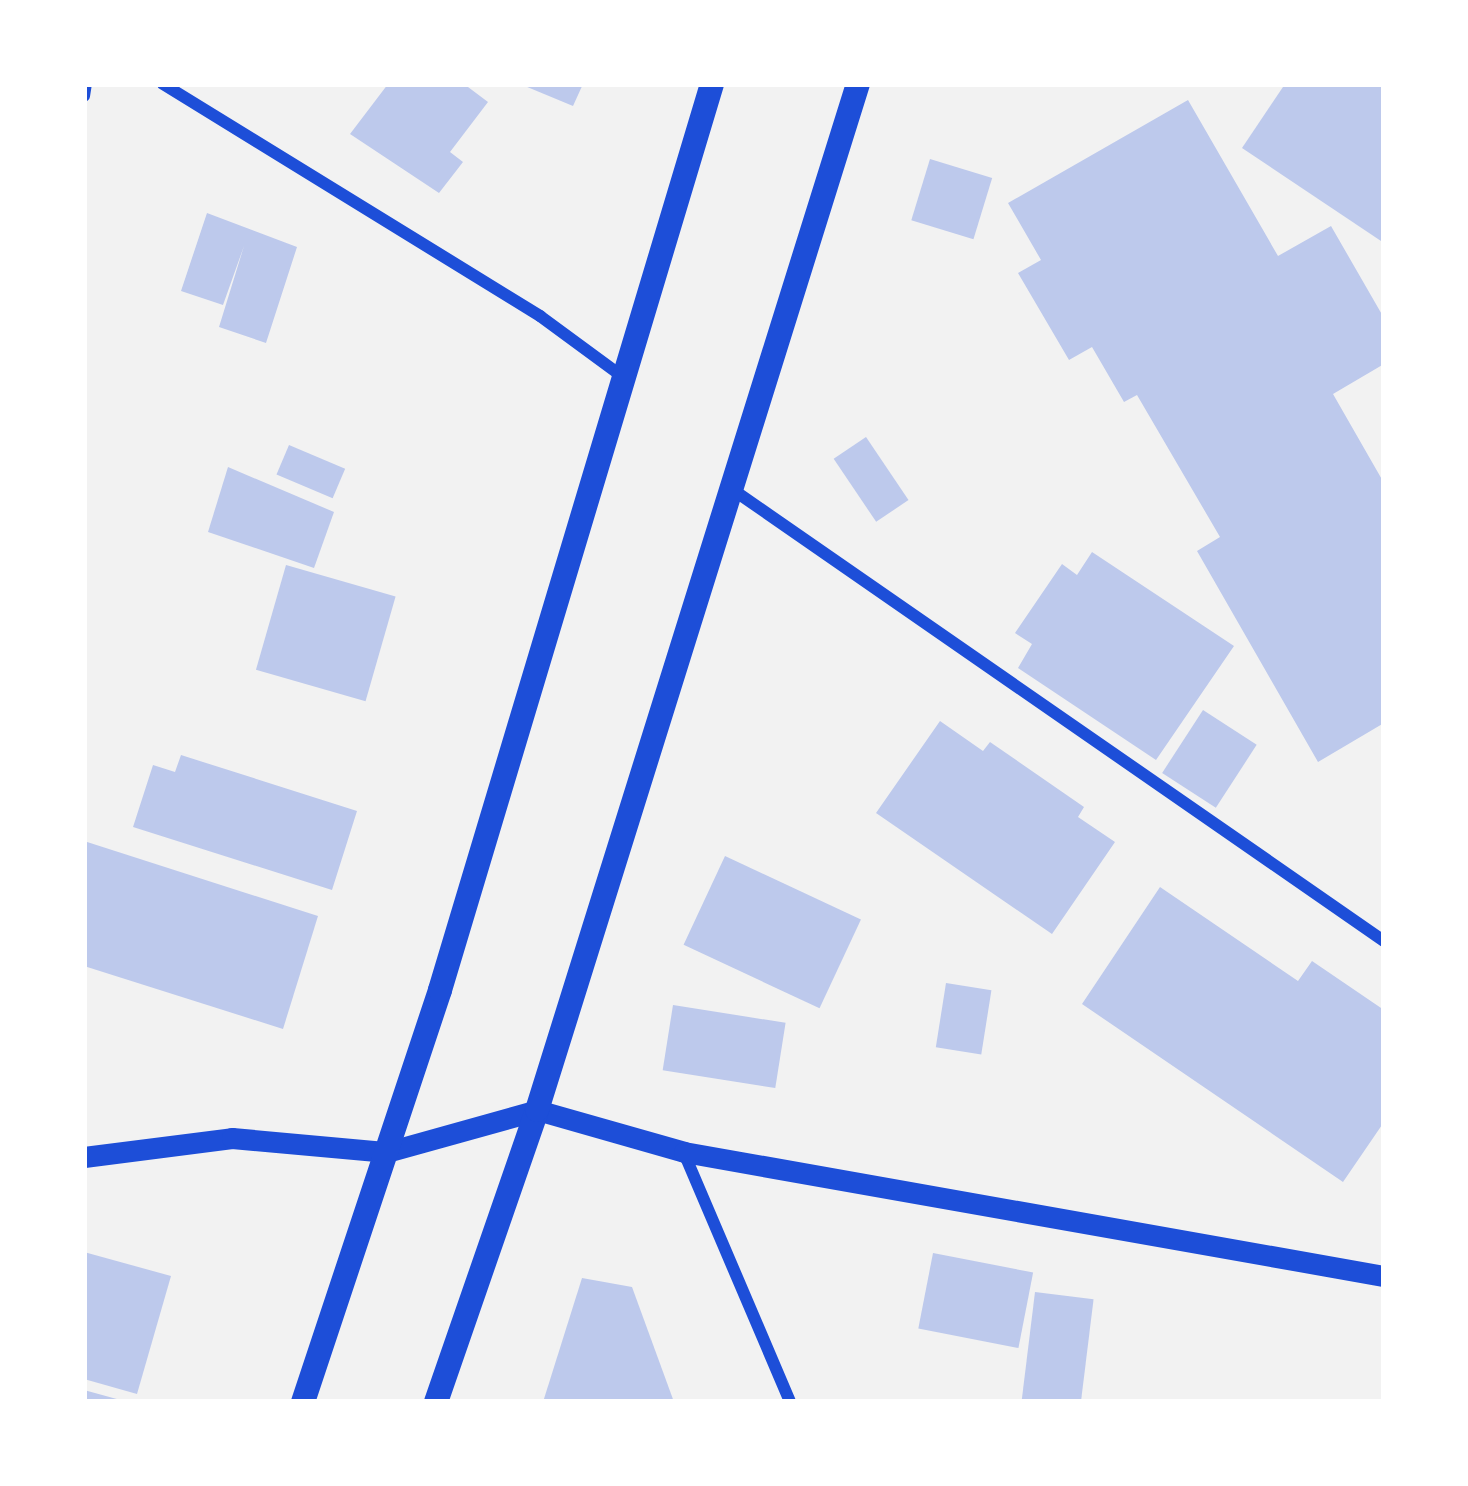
<!DOCTYPE html>
<html>
<head>
<meta charset="utf-8">
<style>
	body { margin:0 }
	#map { position:relative; width:1468px; height:1486px; overflow:hidden; background:#f2f2f2; font-family:Signika,sans-serif }
	div>[style] { position:absolute }
	.building>* { inset:0; background:#bdc9ec; transform-origin:0 0 }
	.minor>* { height:12px; margin:-6px; padding:0 6px; transform-origin:6px; border-radius:6px; background:#1d4ed8 }
	.tertiary>* { height:21px; margin:-10.5px; padding:0 10.5px; transform-origin:10.5px; border-radius:10.5px; background:#1d4ed8 }
	.secondary>* { height:24px; margin:-12px; padding:0 12px; transform-origin:12px; border-radius:12px; background:#1d4ed8 }
	span { translate:-50% -50%; white-space:nowrap; text-align:center; line-height:1.15; -webkit-text-stroke:10px #fff; paint-order:stroke }
	.frame { position:absolute; inset:0; border:87px solid #fff; pointer-events:none }
</style>
</head>
<body>
<div id="map">
	<div class="building">
		<div style="clip-path:polygon(388px 84px,464px 84px,488px 102px,450px 152px,463px 162px,439px 193px,350px 134px)"></div>
		<div style="clip-path:polygon(520px 84px,583px 84px,573px 106px)"></div>
		<div style="clip-path:polygon(1285px 84px,1384px 84px,1384px 243px,1242px 148px)"></div>
		<div style="clip-path:polygon(1188px 100px,1278px 256px,1331px 226px,1384px 318px,1384px 364px,1333px 394px,1384px 483px,1384px 723px,1318px 762px,1197px 551px,1220px 537px,1137px 395px,1124px 402px,1092px 347px,1069px 360px,1018px 273px,1041px 260px,1008px 203px)"></div>
		<div style="left:930px;top:159px;width:65px;height:64px;rotate:17deg"></div>
		<div style="clip-path:polygon(207px 213px,297px 247px,266px 343px,219px 327px,244px 246px,223px 305px,181px 291px)"></div>
		<div style="left:866px;top:437px;width:76px;height:39px;rotate:56deg"></div>
		<div style="left:289px;top:445px;width:61px;height:32px;rotate:23deg"></div>
		<div style="clip-path:polygon(228px 467px,334px 512px,314px 568px,208px 532px)"></div>
		<div style="clip-path:polygon(1092px 552px,1234px 646px,1156px 760px,1018px 668px,1032px 644px,1015px 633px,1062px 564px,1077px 575px)"></div>
		<div style="left:286px;top:565px;width:114px;height:109px;rotate:16deg"></div>
		<div style="left:1203px;top:710px;width:64px;height:75px;rotate:33deg"></div>
		<div style="clip-path:polygon(940px 721px,983px 751px,990px 742px,1084px 807px,1078px 817px,1115px 842px,1052px 934px,876px 813px)"></div>
		<div style="clip-path:polygon(181px 755px,357px 811px,332px 890px,133px 827px,153px 765px,175px 772px)"></div>
		<div style="clip-path:polygon(84px 841px,318px 916px,283px 1029px,84px 966px)"></div>
		<div style="left:725px;top:856px;width:150px;height:98px;rotate:25deg"></div>
		<div style="clip-path:polygon(1160px 887px,1298px 981px,1312px 961px,1384px 1010px,1384px 1122px,1343px 1182px,1082px 1004px)"></div>
		<div style="left:946px;top:983px;width:46px;height:65px;rotate:9deg"></div>
		<div style="left:673px;top:1005px;width:114px;height:66px;rotate:9deg"></div>
		<div style="clip-path:polygon(84px 1252px,171px 1276px,137px 1394px,84px 1379px)"></div>
		<div style="left:933px;top:1253px;width:102px;height:77px;rotate:11deg"></div>
		<div style="clip-path:polygon(582px 1278px,632px 1287px,674px 1402px,543px 1402px)"></div>
		<div style="left:1035px;top:1292px;width:59px;height:111px;rotate:7deg"></div>
		<div style="clip-path:polygon(84px 1390px,124px 1401px,124px 1402px,84px 1402px)"></div>
	</div>
	<div class="minor">
		<div style="left:163px;top:84px;width:443px;rotate:31.6deg"></div>
		<div style="left:540px;top:316px;width:103px;rotate:36.3deg"></div>
		<div style="left:84px;top:96px;width:12px;rotate:-81deg"></div>
		<div style="left:729px;top:487px;width:797px;rotate:34.73deg"></div>
		<div style="left:684px;top:1153px;width:271px;rotate:66.9deg"></div>
	</div>
	<div class="tertiary">
		<div style="left:84px;top:1157px;width:149px;rotate:-7.3deg"></div>
		<div style="left:232px;top:1138px;width:156px;rotate:5.2deg"></div>
		<div style="left:387px;top:1152px;width:156px;rotate:-15.6deg"></div>
		<div style="left:537px;top:1110px;width:153px;rotate:15.9deg"></div>
		<div style="left:684px;top:1152px;width:711px;rotate:10.05deg"></div>
	</div>
	<div class="secondary">
		<div style="left:303px;top:1402px;width:434px;rotate:-71.6deg"></div>
		<div style="left:440px;top:990px;width:946px;rotate:-73.29deg"></div>
		<div style="left:436px;top:1402px;width:309px;rotate:-70.9deg"></div>
		<div style="left:537px;top:1110px;width:1075px;rotate:-72.63deg"></div>
	</div>
	<div class="frame"></div>
</div>
</body>
</html>
